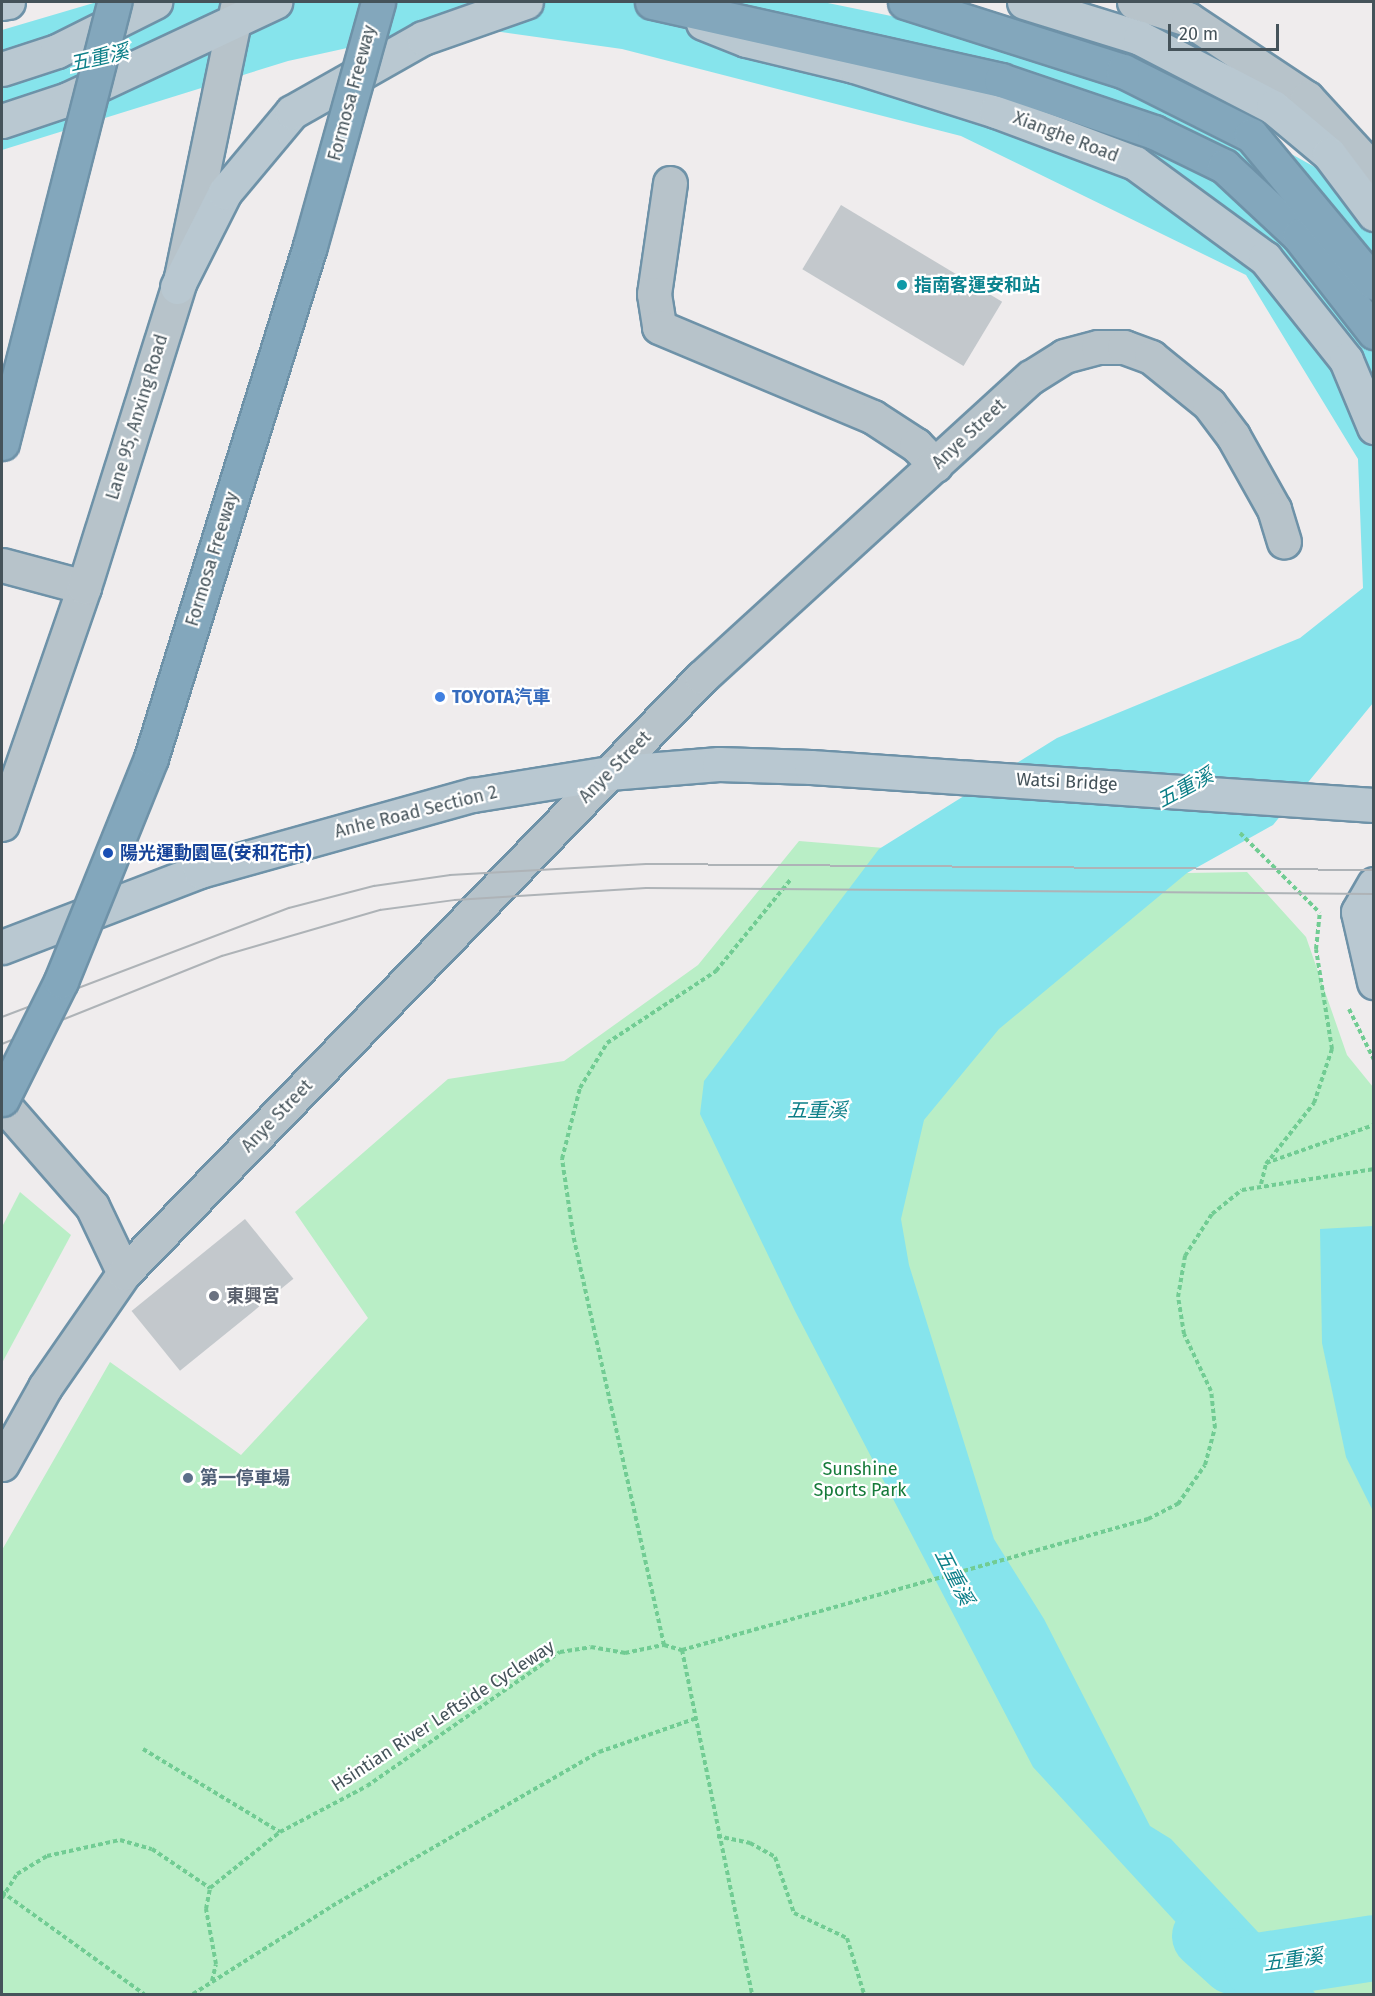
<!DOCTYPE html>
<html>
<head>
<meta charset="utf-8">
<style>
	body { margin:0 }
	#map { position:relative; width:1375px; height:1996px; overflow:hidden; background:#efeced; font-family:"Fira Sans","Noto Sans TC",sans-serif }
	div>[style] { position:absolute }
	.green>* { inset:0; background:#b9eec6 }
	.water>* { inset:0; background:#86e4ec }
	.river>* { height:66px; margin:-33px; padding:0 33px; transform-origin:33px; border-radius:33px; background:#86e4ec }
	.building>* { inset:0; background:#c3c8cc; transform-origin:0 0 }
	.path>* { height:4px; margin-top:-2px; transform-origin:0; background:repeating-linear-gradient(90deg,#71cc93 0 4.5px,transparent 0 7.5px) }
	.roads { filter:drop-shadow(2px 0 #6e92a8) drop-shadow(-2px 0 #6e92a8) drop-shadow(0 2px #6e92a8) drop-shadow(0 -2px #6e92a8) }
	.street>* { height:33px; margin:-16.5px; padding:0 16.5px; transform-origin:16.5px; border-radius:16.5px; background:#b7c3ca }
	.secondary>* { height:33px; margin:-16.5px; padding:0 16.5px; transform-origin:16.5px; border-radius:16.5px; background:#b9c8d1 }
	.highway>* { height:33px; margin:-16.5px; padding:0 16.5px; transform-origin:16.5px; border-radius:16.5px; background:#83a7bc }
	.tram>* { height:1.5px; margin:-0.75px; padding:0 0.75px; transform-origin:0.75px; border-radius:0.75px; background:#aeb3b7 }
	.bridges { filter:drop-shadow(2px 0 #6e92a8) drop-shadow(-2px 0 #6e92a8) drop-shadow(0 2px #6e92a8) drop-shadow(0 -2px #6e92a8) }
	.highway-bridge>* { height:33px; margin:-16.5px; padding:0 16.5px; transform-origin:16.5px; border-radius:16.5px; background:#83a7bc }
	.dots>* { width:16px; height:16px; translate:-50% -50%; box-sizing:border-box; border:3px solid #fff; border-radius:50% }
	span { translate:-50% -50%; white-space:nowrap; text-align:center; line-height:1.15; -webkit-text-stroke:4.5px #fff; paint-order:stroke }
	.street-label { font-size:18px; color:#45535a }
	.culture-label { font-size:18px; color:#0d838f; font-weight:700 }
	.left { translate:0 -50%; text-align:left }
	.shop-label { font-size:18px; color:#366cbe; font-weight:700 }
	.transit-label { font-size:18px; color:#164399; font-weight:700 }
	.worship-label { font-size:18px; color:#5b616d; font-weight:700 }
	.park-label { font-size:18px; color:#167b3a }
	.service-label { font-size:18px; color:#4e5e75; font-weight:700 }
	.water-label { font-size:20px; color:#0c7f88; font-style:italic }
	.frame { position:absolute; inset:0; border:3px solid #45535a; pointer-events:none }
	.scale { position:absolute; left:1168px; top:24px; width:111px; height:27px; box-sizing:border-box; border:3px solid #45535a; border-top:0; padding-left:8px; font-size:18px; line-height:21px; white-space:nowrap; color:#45535a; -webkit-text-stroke:4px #fff; paint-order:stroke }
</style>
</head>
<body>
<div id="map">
	<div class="green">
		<div style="clip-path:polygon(799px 841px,1187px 873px,1247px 872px,1306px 937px,1347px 1055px,1373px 1087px,1373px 1994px,2px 1994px,2px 1550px,110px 1362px,241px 1455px,368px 1318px,295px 1212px,448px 1079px,564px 1061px,698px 965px)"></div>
		<div style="clip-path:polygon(20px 1192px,71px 1235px,2px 1363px,2px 1227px)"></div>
	</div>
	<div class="water">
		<div style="clip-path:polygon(97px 2px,823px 2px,1130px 65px,1360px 192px,1373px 211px,1373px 703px,1273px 825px,1187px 873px,999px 1029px,924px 1120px,901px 1219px,909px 1265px,994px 1539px,1044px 1619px,1150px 1826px,1171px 1839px,1316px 1994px,1242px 1994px,1033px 1767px,795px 1311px,700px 1114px,704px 1081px,879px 849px,1057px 738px,1300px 638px,1363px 588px,1358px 459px,1246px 275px,961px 136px,622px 49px,452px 25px,288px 61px,2px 150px,2px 30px)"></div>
		<div style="clip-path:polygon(1373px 1226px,1374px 1226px,1373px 1511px,1346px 1457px,1322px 1343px,1320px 1229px)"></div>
	</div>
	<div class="river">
		<div style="left:1205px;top:1936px;width:38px;rotate:42deg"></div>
		<div style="left:1233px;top:1961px;width:25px;rotate:12deg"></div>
		<div style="left:1257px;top:1966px;width:118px;rotate:-8.7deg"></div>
	</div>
	<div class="building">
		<div style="left:841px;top:205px;width:188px;height:75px;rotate:31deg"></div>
		<div style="left:245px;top:1219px;width:77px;height:146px;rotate:51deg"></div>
	</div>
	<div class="path">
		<div style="left:1240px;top:833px;width:113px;rotate:45deg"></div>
		<div style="left:1349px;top:1009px;width:57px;rotate:63.9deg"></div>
		<div style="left:1266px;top:1163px;width:114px;rotate:-19.4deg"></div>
		<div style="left:1261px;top:1184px;width:21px;rotate:-76deg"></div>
		<div style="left:1266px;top:1164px;width:78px;rotate:-51.8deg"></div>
		<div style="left:1314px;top:1103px;width:57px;rotate:-71.6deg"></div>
		<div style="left:1332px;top:1049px;width:101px;rotate:-99.1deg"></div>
		<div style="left:1316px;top:949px;width:36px;rotate:-84deg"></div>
		<div style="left:664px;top:1645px;width:421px;rotate:-102.5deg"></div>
		<div style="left:573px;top:1234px;width:76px;rotate:-98.3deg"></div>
		<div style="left:562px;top:1159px;width:73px;rotate:-75.8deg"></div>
		<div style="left:580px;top:1088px;width:52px;rotate:-59deg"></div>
		<div style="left:607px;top:1043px;width:131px;rotate:-33.4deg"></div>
		<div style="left:716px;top:971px;width:119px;rotate:-50.8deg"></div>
		<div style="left:682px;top:1650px;width:351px;rotate:78.5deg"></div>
		<div style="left:143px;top:1749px;width:160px;rotate:31.2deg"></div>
		<div style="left:717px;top:1836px;width:34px;rotate:12deg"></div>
		<div style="left:750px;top:1843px;width:29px;rotate:29deg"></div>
		<div style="left:775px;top:1857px;width:59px;rotate:71.3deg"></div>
		<div style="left:794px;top:1913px;width:59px;rotate:25.3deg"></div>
		<div style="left:847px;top:1938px;width:59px;rotate:73.1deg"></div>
		<div style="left:2px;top:1892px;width:175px;rotate:35.7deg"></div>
		<div style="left:2px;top:1898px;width:28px;rotate:-58deg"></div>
		<div style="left:17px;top:1874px;width:35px;rotate:-31deg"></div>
		<div style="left:47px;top:1856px;width:75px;rotate:-12.4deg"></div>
		<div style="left:120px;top:1840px;width:33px;rotate:16deg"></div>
		<div style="left:152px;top:1849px;width:70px;rotate:33.9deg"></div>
		<div style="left:212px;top:1981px;width:17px;rotate:-77deg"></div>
		<div style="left:216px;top:1964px;width:56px;rotate:-100.3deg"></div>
		<div style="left:206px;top:1909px;width:21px;rotate:-79deg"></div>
		<div style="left:210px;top:1888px;width:90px;rotate:-38.7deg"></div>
		<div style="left:280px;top:1832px;width:98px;rotate:-27.9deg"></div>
		<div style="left:367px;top:1786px;width:235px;rotate:-34.8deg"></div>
		<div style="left:560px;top:1652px;width:31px;rotate:-9deg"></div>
		<div style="left:591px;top:1647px;width:35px;rotate:10deg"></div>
		<div style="left:625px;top:1653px;width:40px;rotate:-12deg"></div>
		<div style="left:664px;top:1645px;width:19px;rotate:16deg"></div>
		<div style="left:682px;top:1650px;width:484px;rotate:-15.7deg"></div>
		<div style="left:1148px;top:1519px;width:34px;rotate:-27deg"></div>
		<div style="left:1178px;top:1504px;width:47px;rotate:-55.3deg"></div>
		<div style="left:1205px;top:1465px;width:38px;rotate:-75deg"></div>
		<div style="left:1215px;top:1428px;width:37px;rotate:-96deg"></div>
		<div style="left:1211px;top:1391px;width:63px;rotate:-115.3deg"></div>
		<div style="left:1184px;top:1334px;width:37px;rotate:-99deg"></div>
		<div style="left:1178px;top:1297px;width:42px;rotate:-80.3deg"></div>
		<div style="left:1185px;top:1256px;width:50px;rotate:-57.3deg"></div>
		<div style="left:1212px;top:1214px;width:38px;rotate:-39deg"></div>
		<div style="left:1242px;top:1190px;width:134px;rotate:-9deg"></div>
		<div style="left:193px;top:1994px;width:165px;rotate:-32.3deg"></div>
		<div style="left:332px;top:1906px;width:308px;rotate:-30deg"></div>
		<div style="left:599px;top:1752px;width:101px;rotate:-19.2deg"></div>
	</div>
	<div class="roads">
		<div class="street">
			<div style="left:1134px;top:2px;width:57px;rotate:17.5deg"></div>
			<div style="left:1188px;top:19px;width:143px;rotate:33.6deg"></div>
			<div style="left:1307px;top:98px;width:99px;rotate:47.5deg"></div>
			<div style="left:670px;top:183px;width:112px;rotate:98.2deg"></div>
			<div style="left:654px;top:294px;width:33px;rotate:81deg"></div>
			<div style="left:659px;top:327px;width:232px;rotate:22.8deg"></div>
			<div style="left:873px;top:417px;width:51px;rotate:33.1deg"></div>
			<div style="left:916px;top:445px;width:28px;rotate:46deg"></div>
			<div style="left:2px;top:565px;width:85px;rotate:15deg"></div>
			<div style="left:2px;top:824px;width:251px;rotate:-70.9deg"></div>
			<div style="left:84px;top:587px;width:325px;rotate:-72.6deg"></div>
			<div style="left:181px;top:277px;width:281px;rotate:-78.3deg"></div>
			<div style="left:2px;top:1103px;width:137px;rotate:48.9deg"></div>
			<div style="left:92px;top:1206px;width:74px;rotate:64.5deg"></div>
			<div style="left:2px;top:1464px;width:88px;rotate:-60.8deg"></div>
			<div style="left:45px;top:1387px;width:139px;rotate:-55.3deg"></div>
			<div style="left:124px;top:1273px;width:830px;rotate:-45.88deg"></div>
			<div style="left:702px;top:677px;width:445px;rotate:-42.4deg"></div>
			<div style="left:1031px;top:377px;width:39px;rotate:-32deg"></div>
			<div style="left:1064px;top:356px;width:35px;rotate:-15deg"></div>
			<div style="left:1098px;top:347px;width:26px"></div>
			<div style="left:1124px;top:347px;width:29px;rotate:20deg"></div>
			<div style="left:1151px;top:357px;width:75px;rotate:39deg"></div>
			<div style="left:1209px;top:404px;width:40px;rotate:53deg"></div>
			<div style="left:1233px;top:436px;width:84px;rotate:60.7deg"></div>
			<div style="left:1274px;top:509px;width:34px;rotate:73deg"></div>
		</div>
		<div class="secondary">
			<div style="left:1024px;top:2px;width:121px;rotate:17.2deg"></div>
			<div style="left:1140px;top:38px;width:150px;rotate:27.4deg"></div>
			<div style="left:1273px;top:107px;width:73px;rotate:40deg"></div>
			<div style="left:1329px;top:154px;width:75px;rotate:53.1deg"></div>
			<div style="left:2px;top:3px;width:6px;rotate:-9deg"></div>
			<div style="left:703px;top:23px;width:46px;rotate:21.6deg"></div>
			<div style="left:746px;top:40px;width:111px;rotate:13.5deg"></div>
			<div style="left:854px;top:66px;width:149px;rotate:17.6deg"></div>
			<div style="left:996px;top:111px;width:148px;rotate:20.5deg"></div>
			<div style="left:1135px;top:163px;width:161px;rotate:36.2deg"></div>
			<div style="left:1265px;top:258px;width:130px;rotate:51.5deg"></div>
			<div style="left:1346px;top:360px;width:73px;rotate:67.3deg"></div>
			<div style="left:2px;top:69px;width:58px;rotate:-18.1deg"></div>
			<div style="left:57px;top:51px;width:110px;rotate:-26.6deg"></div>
			<div style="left:2px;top:121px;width:70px;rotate:-18.4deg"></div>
			<div style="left:68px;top:99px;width:229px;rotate:-25.1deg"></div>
			<div style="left:177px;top:287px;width:106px;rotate:-63.2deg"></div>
			<div style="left:225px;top:192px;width:104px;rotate:-50.1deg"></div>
			<div style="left:292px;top:112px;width:150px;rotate:-29.5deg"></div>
			<div style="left:423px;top:38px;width:109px;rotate:-19.3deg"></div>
			<div style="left:1374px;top:884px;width:32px;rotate:120deg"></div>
			<div style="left:1358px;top:912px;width:72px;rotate:77.1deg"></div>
			<div style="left:2px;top:947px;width:212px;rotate:-21deg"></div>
			<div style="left:200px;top:871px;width:283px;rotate:-15.6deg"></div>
			<div style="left:473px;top:795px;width:138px;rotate:-9.2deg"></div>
			<div style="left:609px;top:773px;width:110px;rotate:-4.7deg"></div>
			<div style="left:719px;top:764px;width:92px;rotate:1.9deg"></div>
			<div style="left:811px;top:767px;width:564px;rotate:3.86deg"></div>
		</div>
		<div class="highway">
			<div style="left:652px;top:2px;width:358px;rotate:12.6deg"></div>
			<div style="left:1001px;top:80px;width:162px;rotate:18.8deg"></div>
			<div style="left:1154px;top:132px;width:78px;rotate:25.9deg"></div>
			<div style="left:1224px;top:166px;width:103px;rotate:43deg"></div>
			<div style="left:1299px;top:236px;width:122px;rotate:52deg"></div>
			<div style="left:905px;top:2px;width:229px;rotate:17.6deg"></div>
			<div style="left:1123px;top:71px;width:143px;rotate:26.6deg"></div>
			<div style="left:1251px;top:135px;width:192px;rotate:50.3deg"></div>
		</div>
	</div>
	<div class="tram">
		<div style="left:2px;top:1017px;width:307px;rotate:-20.8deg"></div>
		<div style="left:289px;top:908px;width:88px;rotate:-14.5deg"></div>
		<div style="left:374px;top:886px;width:77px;rotate:-8.2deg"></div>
		<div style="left:450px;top:875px;width:196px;rotate:-3.2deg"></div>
		<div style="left:646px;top:864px;width:728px;rotate:0.47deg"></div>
		<div style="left:2px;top:1044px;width:237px;rotate:-21.8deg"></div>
		<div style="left:222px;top:956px;width:165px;rotate:-16.2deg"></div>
		<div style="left:380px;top:910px;width:76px;rotate:-7.6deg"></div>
		<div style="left:455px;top:900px;width:191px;rotate:-3.6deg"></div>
		<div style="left:646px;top:888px;width:728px;rotate:0.47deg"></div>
	</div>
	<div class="bridges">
		<div class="highway-bridge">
			<div style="left:2px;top:443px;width:455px;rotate:-75.7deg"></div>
			<div style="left:2px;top:1099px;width:132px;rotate:-63.4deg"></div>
			<div style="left:61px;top:981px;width:240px;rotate:-68deg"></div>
			<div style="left:151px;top:758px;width:536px;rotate:-72.75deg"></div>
			<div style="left:310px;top:246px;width:253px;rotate:-74.4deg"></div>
		</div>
	</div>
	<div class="dots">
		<div style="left:902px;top:285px;background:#0f9aa8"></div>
		<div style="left:440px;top:697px;background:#3f7fe0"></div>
		<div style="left:108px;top:853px;background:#1a4fb4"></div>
		<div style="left:214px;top:1296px;background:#6b7280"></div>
		<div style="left:188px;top:1478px;background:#5c6f8a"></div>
	</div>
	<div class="street-label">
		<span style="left:352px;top:93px;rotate:-75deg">Formosa Freeway</span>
		<span style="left:1066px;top:137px;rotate:21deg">Xianghe Road</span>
		<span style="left:137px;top:417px;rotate:-73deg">Lane 95, Anxing Road</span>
		<span style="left:969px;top:434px;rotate:-43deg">Anye Street</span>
		<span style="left:212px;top:559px;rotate:-73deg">Formosa Freeway</span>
		<span style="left:615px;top:767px;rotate:-45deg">Anye Street</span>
		<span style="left:1067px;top:782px;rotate:3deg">Watsi Bridge</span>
		<span style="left:416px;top:812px;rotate:-14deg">Anhe Road Section 2</span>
		<span style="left:277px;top:1116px;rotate:-46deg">Anye Street</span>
		<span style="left:443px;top:1716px;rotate:-33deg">Hsintian River Leftside Cycleway</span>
	</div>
	<div class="culture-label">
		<span class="left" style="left:914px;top:285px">指南客運安和站</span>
	</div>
	<div class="shop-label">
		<span class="left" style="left:452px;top:697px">TOYOTA汽車</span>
	</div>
	<div class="transit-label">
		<span class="left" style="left:120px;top:853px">陽光運動園區(安和花市)</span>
	</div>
	<div class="worship-label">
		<span class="left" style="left:226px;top:1296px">東興宮</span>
	</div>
	<div class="park-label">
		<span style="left:860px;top:1480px">Sunshine<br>Sports Park</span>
	</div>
	<div class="service-label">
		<span class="left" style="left:200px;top:1478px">第一停車場</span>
	</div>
	<div class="water-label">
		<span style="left:99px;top:58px;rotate:-13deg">五重溪</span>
		<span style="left:1185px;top:788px;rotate:-28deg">五重溪</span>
		<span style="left:817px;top:1110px">五重溪</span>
		<span style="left:954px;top:1577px;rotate:63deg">五重溪</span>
		<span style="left:1293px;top:1960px;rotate:-8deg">五重溪</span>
	</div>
	<div class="frame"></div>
	<div class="scale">20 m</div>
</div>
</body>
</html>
